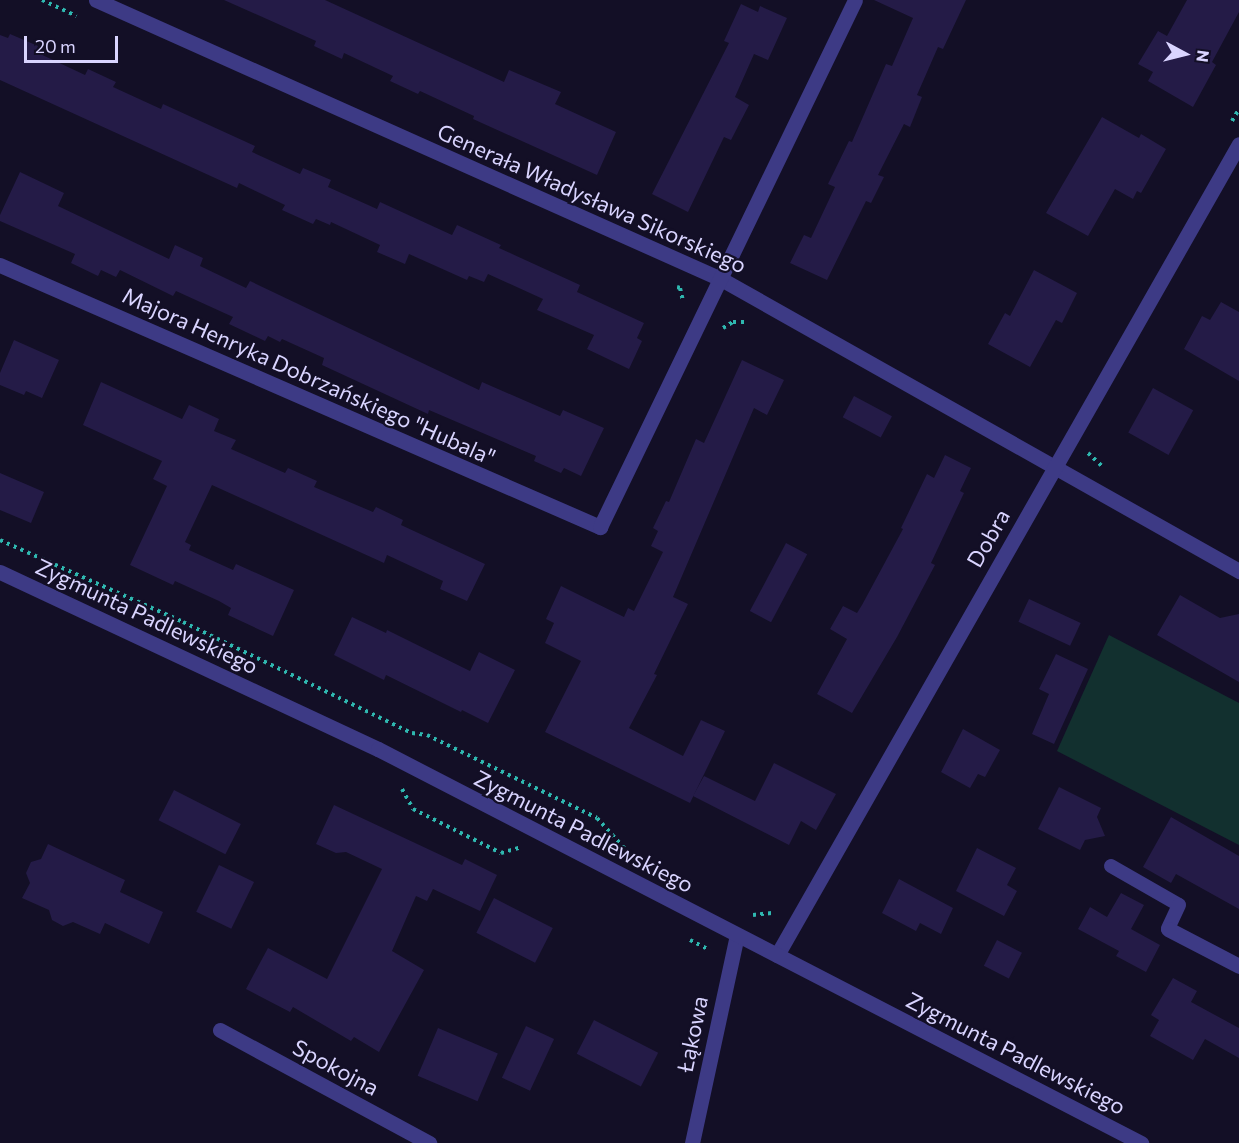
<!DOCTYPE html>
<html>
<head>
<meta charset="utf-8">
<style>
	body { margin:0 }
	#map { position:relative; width:1239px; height:1143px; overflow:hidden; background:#130f26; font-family:Commissioner,sans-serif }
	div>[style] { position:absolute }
	.green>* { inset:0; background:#12302f }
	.building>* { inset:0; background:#241b47; transform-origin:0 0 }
	.path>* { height:4px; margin-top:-2px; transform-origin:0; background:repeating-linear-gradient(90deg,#2fb8b0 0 3px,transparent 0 7.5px) }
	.service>* { height:14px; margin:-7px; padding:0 7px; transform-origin:7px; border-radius:7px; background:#3d3a85 }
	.minor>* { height:15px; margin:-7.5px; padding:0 7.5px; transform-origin:7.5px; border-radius:7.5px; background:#3d3a85 }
	.tertiary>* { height:15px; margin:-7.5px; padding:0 7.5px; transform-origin:7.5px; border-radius:7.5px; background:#3d3a85 }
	span { translate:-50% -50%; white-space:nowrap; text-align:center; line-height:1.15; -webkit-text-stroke:4.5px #130f26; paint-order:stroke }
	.street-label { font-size:22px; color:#d9d4ff }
	.north { position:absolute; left:1155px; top:24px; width:60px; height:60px; -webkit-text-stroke:4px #130f26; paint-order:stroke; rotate:97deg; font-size:16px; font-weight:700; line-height:24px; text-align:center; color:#d9d4ff }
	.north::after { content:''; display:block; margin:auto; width:21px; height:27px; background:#d9d4ff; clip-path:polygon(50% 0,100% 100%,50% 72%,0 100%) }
	.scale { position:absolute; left:24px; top:36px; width:94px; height:27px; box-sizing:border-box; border:3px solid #d9d4ff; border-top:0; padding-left:8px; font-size:18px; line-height:21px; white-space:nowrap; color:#d9d4ff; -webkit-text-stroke:4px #130f26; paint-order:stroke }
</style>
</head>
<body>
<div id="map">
	<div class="green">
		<div style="clip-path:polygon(1109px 635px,1239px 703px,1239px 845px,1057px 751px)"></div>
	</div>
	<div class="building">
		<div style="clip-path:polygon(224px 0,325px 0,504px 82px,509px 70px,561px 92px,555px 104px,616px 132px,597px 175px,473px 119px,474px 116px,420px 91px,418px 94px,390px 81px,393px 76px,344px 53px,342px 59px,314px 46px,316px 41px)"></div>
		<div style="clip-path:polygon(874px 0,966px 0,943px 49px,938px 47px,917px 95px,922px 97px,910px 127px,904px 124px,878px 175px,884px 177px,871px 203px,866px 201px,827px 280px,790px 263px,804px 235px,811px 238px,835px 187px,828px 184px,849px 141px,852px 142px,886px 64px,892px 66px,913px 18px)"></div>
		<div style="clip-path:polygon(1187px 0,1239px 0,1239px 12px,1212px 62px,1216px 65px,1193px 107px,1148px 81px,1153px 72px,1138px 64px,1158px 31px,1167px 36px)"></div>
		<div style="clip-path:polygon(741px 4px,758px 12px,760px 6px,787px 18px,768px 60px,754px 54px,735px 97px,749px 105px,731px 140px,724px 137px,688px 212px,652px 194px,729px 43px,724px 41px)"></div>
		<div style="clip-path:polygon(10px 34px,38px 46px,36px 52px,85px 75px,88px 69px,116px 82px,113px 87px,161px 109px,163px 104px,255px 146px,252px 152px,300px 174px,303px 168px,331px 180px,328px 187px,377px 209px,380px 202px,452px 235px,457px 225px,501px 245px,499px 248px,580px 285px,577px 292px,644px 323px,637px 338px,642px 341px,629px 369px,587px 349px,594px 335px,537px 310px,543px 299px,488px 274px,484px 282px,469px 276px,467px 280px,409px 254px,405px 264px,377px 252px,380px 245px,331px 222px,330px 225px,316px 219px,313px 224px,282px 210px,285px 205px,239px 183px,237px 188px,0 80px,0 35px,8px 38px)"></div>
		<div style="clip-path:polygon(1102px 117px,1139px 138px,1141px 134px,1166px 149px,1141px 193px,1137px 191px,1133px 199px,1115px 189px,1088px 236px,1046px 213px)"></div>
		<div style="clip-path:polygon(20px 172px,64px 193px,58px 206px,169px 259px,175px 245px,203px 258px,200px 266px,246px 288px,250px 281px,479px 390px,482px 382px,560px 416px,563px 410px,604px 428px,581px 476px,564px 468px,561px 473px,534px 461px,536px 456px,429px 410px,428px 414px,322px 365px,324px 358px,282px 339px,280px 342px,268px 336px,265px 341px,229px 324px,233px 317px,176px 291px,173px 296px,120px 270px,116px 277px,101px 270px,98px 276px,71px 263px,75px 254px,0 221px,0 215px)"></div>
		<div style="clip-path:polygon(1034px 270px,1077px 293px,1062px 323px,1056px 320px,1030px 367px,988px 344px,1005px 313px,1010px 316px)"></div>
		<div style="clip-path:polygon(1221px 302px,1239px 312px,1239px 381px,1184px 349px,1202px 316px,1210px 320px)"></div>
		<div style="clip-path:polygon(14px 340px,59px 360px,42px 398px,26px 391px,24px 395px,0 385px,0 373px)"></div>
		<div style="clip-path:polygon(742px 360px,784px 380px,767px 415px,754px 408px,673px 597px,688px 604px,654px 674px,657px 675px,629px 728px,683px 756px,701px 720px,725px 731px,690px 803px,545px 732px,581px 661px,545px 643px,554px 623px,546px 619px,561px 586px,624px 617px,628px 608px,634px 611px,663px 552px,651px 546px,658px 531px,653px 528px,666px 501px,669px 502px,696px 439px,704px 443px)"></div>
		<div style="clip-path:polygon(101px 382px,182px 419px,189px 405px,219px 419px,214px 431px,236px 440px,231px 449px,285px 473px,288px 468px,317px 481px,314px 487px,373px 512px,376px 507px,403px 520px,401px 525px,485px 564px,467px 601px,440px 589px,443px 581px,387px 555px,384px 563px,212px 485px,185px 542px,191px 545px,189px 550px,233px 570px,236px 564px,294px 590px,273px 636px,228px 615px,231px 608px,219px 601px,175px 581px,173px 585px,130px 565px,167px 486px,153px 479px,162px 461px,83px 425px)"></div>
		<div style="left:1153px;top:388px;width:46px;height:51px;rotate:29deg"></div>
		<div style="left:854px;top:396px;width:43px;height:24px;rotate:28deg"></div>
		<div style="clip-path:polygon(945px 455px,971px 468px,960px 491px,964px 493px,931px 563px,935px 565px,897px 637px,852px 713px,817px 694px,847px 639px,830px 629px,843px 606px,857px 613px,862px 605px,903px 529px,901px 528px,927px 474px,934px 478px)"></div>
		<div style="clip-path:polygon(0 473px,44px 492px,31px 523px,0 510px)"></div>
		<div style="left:786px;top:543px;width:24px;height:77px;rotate:28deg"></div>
		<div style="clip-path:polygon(1180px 595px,1220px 618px,1239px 614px,1239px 682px,1157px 635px)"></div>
		<div style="left:1029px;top:599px;width:57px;height:25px;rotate:25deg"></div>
		<div style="clip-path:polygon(352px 617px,386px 633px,387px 630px,470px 671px,479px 652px,515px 670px,488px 723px,462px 710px,461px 712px,386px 675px,384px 680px,334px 655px)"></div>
		<div style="clip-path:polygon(1056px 654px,1088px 669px,1054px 744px,1032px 734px,1049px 694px,1039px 689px)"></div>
		<div style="clip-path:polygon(963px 729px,1000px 750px,985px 777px,978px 774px,970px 788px,941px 772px)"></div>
		<div style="clip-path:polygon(774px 763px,836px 794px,816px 830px,801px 821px,789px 845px,693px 796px,704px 776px,755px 801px)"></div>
		<div style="clip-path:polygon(1059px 787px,1101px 808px,1097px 817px,1105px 836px,1085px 840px,1080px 850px,1038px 829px)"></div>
		<div style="left:174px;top:790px;width:75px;height:34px;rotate:27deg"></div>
		<div style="clip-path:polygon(334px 805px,462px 865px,465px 859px,497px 875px,480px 911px,433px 889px,427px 901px,416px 896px,392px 951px,424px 970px,379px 1052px,354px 1037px,351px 1041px,293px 1007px,290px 1012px,246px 989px,268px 948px,327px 979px,382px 869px,346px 852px,336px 853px,316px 844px)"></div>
		<div style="clip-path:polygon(1171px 817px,1239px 856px,1239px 909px,1176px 874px,1171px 883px,1143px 867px)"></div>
		<div style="clip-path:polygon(48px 844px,125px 880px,120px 892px,163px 912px,149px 944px,105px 923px,100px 934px,73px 922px,63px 926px,52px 920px,49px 910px,22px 898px,30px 883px,26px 873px,31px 862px,41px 859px)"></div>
		<div style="clip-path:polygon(977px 848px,1016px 868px,1007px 885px,1017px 891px,1004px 916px,956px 891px)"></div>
		<div style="left:219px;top:865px;width:39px;height:52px;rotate:26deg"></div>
		<div style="clip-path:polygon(899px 879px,953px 908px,941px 934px,920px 923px,916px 931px,882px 913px)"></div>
		<div style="clip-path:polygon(1121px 893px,1144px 905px,1131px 929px,1160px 945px,1146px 972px,1116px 956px,1119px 951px,1078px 929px,1090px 907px,1107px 917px)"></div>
		<div style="left:494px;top:898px;width:66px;height:39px;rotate:27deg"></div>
		<div style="left:997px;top:940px;width:28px;height:29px;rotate:27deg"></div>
		<div style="clip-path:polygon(1173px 978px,1197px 991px,1191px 1002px,1239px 1028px,1239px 1058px,1205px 1039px,1193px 1060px,1150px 1036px,1159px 1020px,1151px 1015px)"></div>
		<div style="left:594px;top:1020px;width:72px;height:38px;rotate:27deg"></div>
		<div style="left:526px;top:1026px;width:31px;height:57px;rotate:25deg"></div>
		<div style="left:438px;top:1028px;width:65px;height:52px;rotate:23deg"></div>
	</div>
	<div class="path">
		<div style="left:42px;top:0;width:38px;rotate:25deg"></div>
		<div style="left:1232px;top:121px;width:14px;rotate:-60deg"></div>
		<div style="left:677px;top:287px;width:3px;rotate:18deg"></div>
		<div style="left:680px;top:288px;width:13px;rotate:77deg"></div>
		<div style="left:723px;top:328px;width:12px;rotate:-31deg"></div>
		<div style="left:733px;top:322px;width:14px"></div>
		<div style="left:1088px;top:453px;width:19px;rotate:43deg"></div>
		<div style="left:0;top:540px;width:201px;rotate:24.1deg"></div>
		<div style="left:183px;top:622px;width:254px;rotate:25.9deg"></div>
		<div style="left:412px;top:733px;width:15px;rotate:8deg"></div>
		<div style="left:427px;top:735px;width:189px;rotate:26deg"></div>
		<div style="left:597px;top:818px;width:42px;rotate:47.9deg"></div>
		<div style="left:402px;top:789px;width:23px;rotate:61deg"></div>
		<div style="left:413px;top:809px;width:98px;rotate:26.6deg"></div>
		<div style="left:501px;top:853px;width:19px;rotate:-16deg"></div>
		<div style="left:753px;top:915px;width:19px;rotate:-6deg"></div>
		<div style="left:690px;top:940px;width:22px;rotate:27deg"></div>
	</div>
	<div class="service">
		<div style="left:1111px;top:866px;width:78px;rotate:29.8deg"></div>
		<div style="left:1179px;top:905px;width:26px;rotate:115deg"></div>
	</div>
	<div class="minor">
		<div style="left:96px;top:0;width:684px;rotate:24.06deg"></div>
		<div style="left:721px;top:279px;width:595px;rotate:29.41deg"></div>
		<div style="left:0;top:265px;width:655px;rotate:23.59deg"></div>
		<div style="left:600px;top:527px;width:585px;rotate:-64.18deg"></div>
		<div style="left:1168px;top:929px;width:80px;rotate:27.5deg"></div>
		<div style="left:777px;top:955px;width:933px;rotate:-60.33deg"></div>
		<div style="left:220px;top:1030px;width:238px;rotate:28.4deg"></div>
		<div style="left:692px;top:1143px;width:213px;rotate:-77.8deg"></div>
	</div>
	<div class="tertiary">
		<div style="left:0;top:572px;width:417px;rotate:25.1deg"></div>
		<div style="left:378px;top:749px;width:859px;rotate:27.31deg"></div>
	</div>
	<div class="street-label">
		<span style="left:592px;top:198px;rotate:24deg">Generała Władysława Sikorskiego</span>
		<span style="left:309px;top:376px;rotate:24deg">Majora Henryka Dobrzańskiego "Hubala"</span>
		<span style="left:988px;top:538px;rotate:-60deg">Dobra</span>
		<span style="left:147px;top:616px;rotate:25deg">Zygmunta Padlewskiego</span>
		<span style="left:584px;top:831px;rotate:27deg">Zygmunta Padlewskiego</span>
		<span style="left:692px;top:1034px;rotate:-78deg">Łąkowa</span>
		<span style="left:1016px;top:1053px;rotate:27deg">Zygmunta Padlewskiego</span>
		<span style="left:336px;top:1067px;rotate:28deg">Spokojna</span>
	</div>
	<div class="north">N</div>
	<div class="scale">20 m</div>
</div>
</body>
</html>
